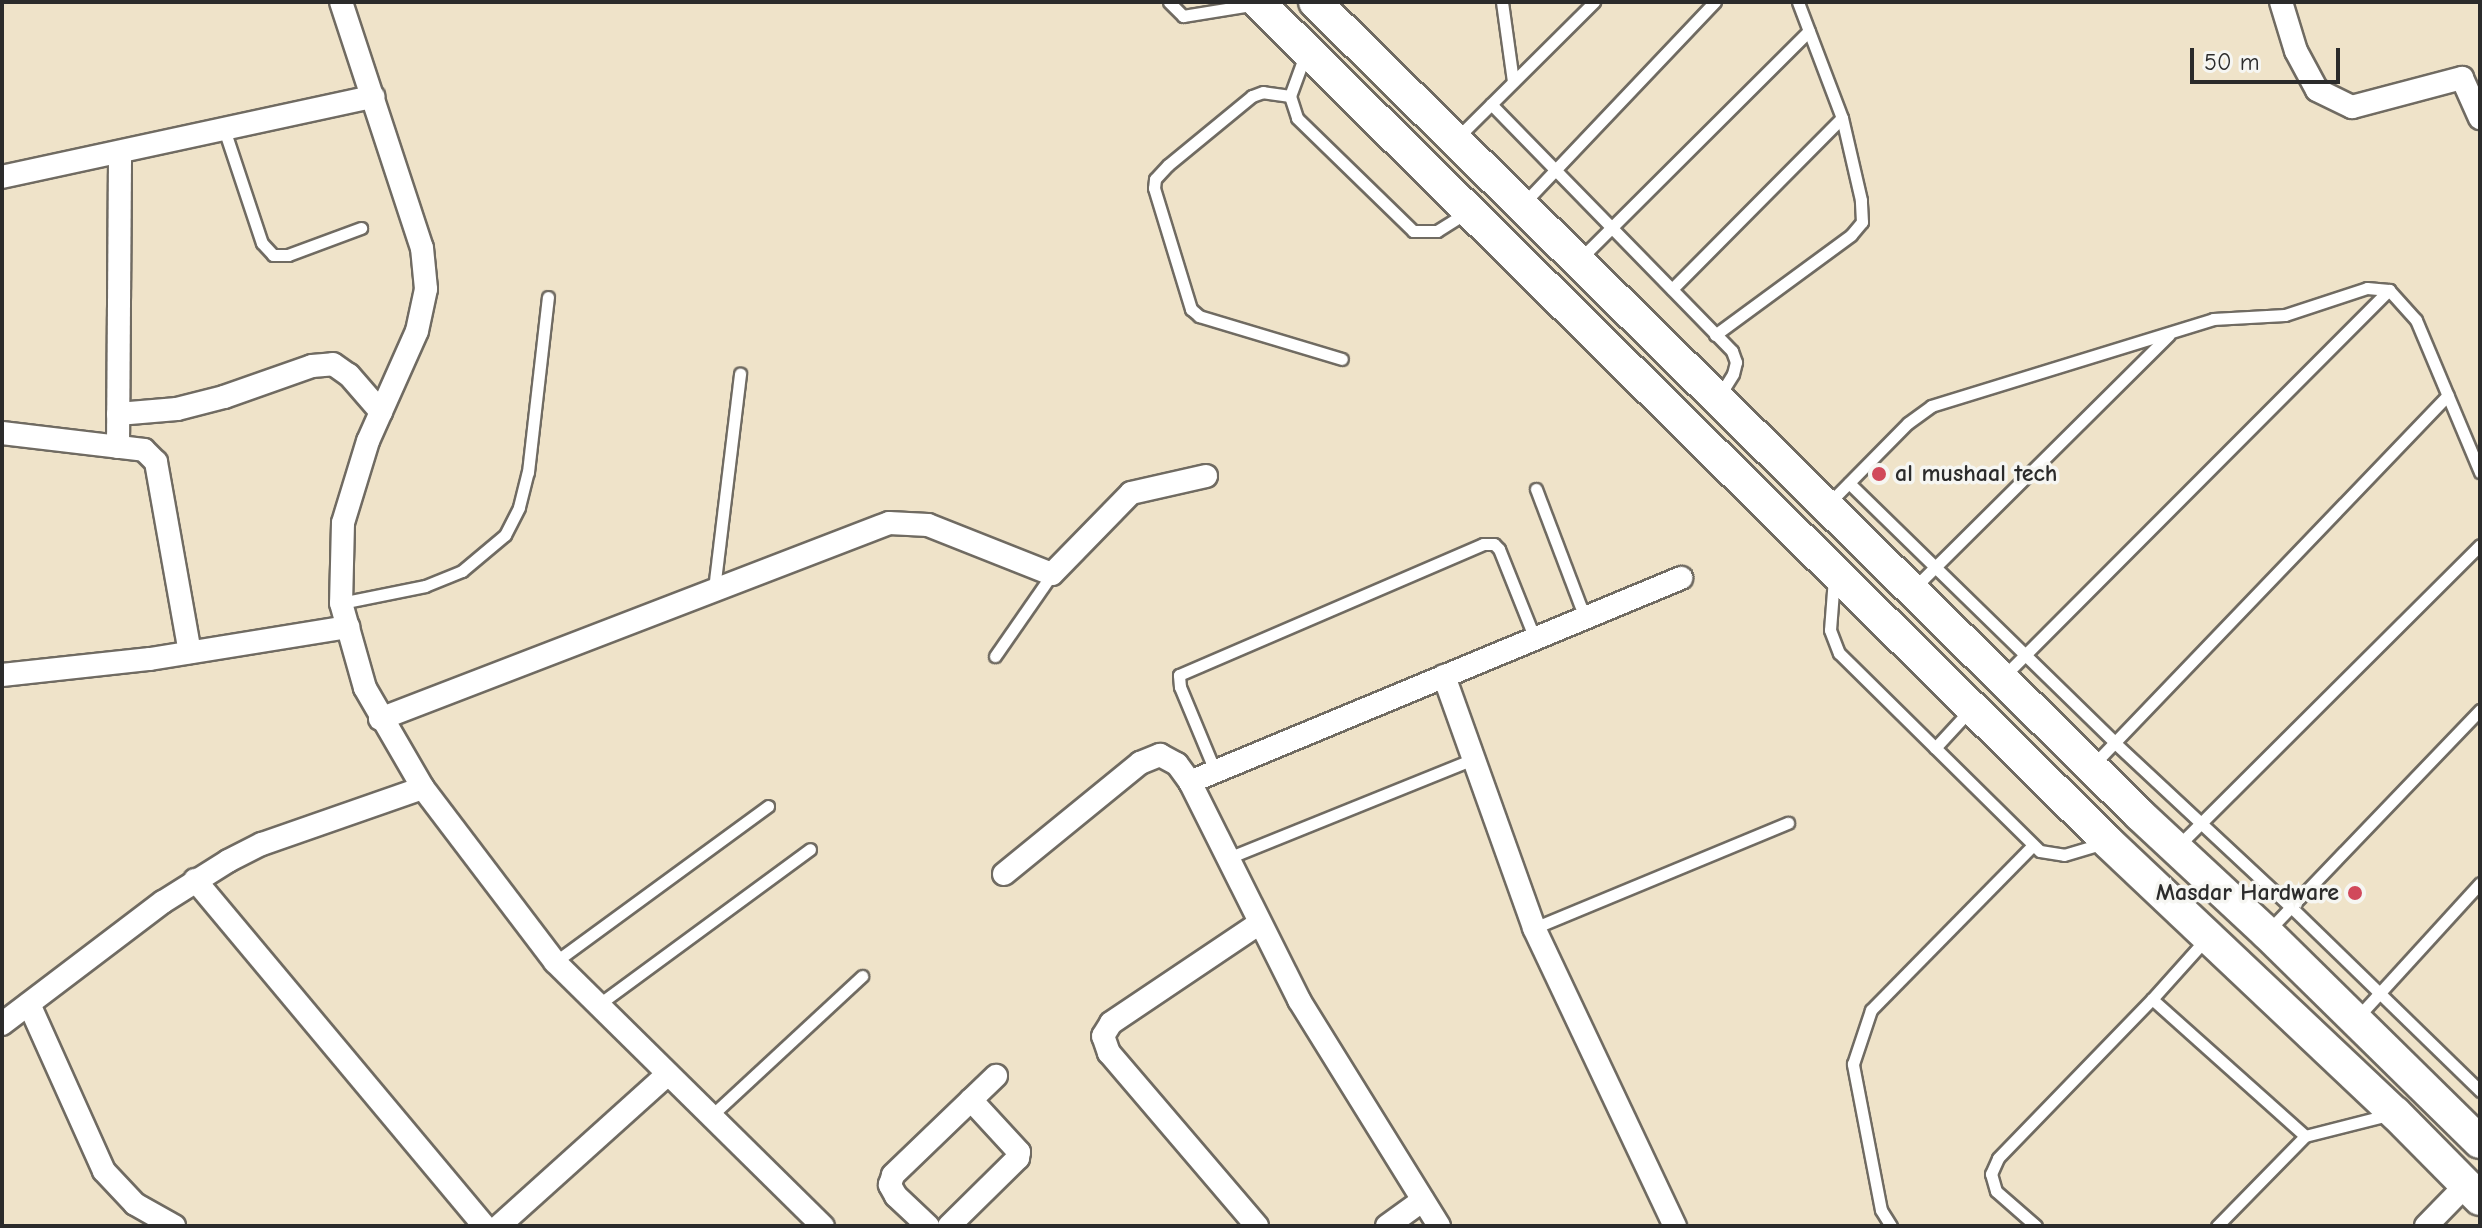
<!DOCTYPE html>
<html>
<head>
<meta charset="utf-8">
<style>
	body { margin:0 }
	#map { position:relative; width:2482px; height:1228px; overflow:hidden; background:#efe3c9; font-family:"Comic Neue",sans-serif }
	div>[style] { position:absolute }
	.roads { filter:drop-shadow(2px 0 #706b62) drop-shadow(-2px 0 #706b62) drop-shadow(0 2px #706b62) drop-shadow(0 -2px #706b62) }
	.lane>* { height:11px; margin:-5.5px; padding:0 5.5px; transform-origin:5.5px; border-radius:5.5px; background:#fff }
	.street>* { height:22px; margin:-11px; padding:0 11px; transform-origin:11px; border-radius:11px; background:#fff }
	.secondary>* { height:32px; margin:-16px; padding:0 16px; transform-origin:16px; border-radius:16px; background:#fff }
	.dots>* { width:22px; height:22px; translate:-50% -50%; box-sizing:border-box; border:4px solid #f6f6f2; border-radius:50% }
	span { translate:-50% -50%; white-space:nowrap; text-align:center; line-height:1.15; -webkit-text-stroke:7px #f6f6f2; paint-order:stroke }
	.poi-label { font-size:24px; color:#2b2b2b; font-weight:700 }
	.left { translate:0 -50%; text-align:left }
	.right { translate:-100% -50%; text-align:right }
	.frame { position:absolute; inset:0; border:4px solid #2b2b2b; pointer-events:none }
	.scale { position:absolute; left:2190px; top:48px; width:150px; height:36px; box-sizing:border-box; border:4px solid #2b2b2b; border-top:0; padding-left:10px; font-size:24px; line-height:28px; white-space:nowrap; color:#2b2b2b; -webkit-text-stroke:6px #f6f6f2; paint-order:stroke }
</style>
</head>
<body>
<div id="map">
	<div class="roads">
		<div class="lane">
			<div style="left:1169px;top:2px;width:20px;rotate:45deg"></div>
			<div style="left:1183px;top:16px;width:75px;rotate:-9.2deg"></div>
			<div style="left:1502px;top:2px;width:80px;rotate:82.1deg"></div>
			<div style="left:1305px;top:55px;width:44px;rotate:110.1deg"></div>
			<div style="left:1290px;top:96px;width:23px;rotate:72deg"></div>
			<div style="left:1297px;top:118px;width:162px;rotate:44.2deg"></div>
			<div style="left:1413px;top:231px;width:24px"></div>
			<div style="left:1437px;top:231px;width:36px;rotate:-32deg"></div>
			<div style="left:1290px;top:96px;width:27px;rotate:-172deg"></div>
			<div style="left:1263px;top:92px;width:12px;rotate:160deg"></div>
			<div style="left:1252px;top:96px;width:109px;rotate:140.6deg"></div>
			<div style="left:1168px;top:165px;width:19px;rotate:133deg"></div>
			<div style="left:1155px;top:179px;width:9px;rotate:96deg"></div>
			<div style="left:1154px;top:188px;width:127px;rotate:73deg"></div>
			<div style="left:1191px;top:309px;width:11px;rotate:41deg"></div>
			<div style="left:1199px;top:316px;width:149px;rotate:16.7deg"></div>
			<div style="left:1491px;top:104px;width:345px;rotate:45.7deg"></div>
			<div style="left:1732px;top:351px;width:12px;rotate:70deg"></div>
			<div style="left:1736px;top:362px;width:12px;rotate:104deg"></div>
			<div style="left:1733px;top:374px;width:26px;rotate:122deg"></div>
			<div style="left:224px;top:129px;width:120px;rotate:71.6deg"></div>
			<div style="left:262px;top:243px;width:16px;rotate:47deg"></div>
			<div style="left:273px;top:255px;width:15px"></div>
			<div style="left:288px;top:255px;width:78px;rotate:-20.3deg"></div>
			<div style="left:1458px;top:137px;width:192px;rotate:-44.8deg"></div>
			<div style="left:1523px;top:204px;width:279px;rotate:-46.5deg"></div>
			<div style="left:1580px;top:259px;width:323px;rotate:-44.9deg"></div>
			<div style="left:1672px;top:289px;width:241px;rotate:-45.2deg"></div>
			<div style="left:1715px;top:335px;width:169px;rotate:-36.3deg"></div>
			<div style="left:1851px;top:235px;width:17px;rotate:-50deg"></div>
			<div style="left:1862px;top:222px;width:22px;rotate:-93deg"></div>
			<div style="left:1861px;top:200px;width:84px;rotate:-103deg"></div>
			<div style="left:1842px;top:118px;width:124px;rotate:-110.8deg"></div>
			<div style="left:1849px;top:483px;width:372px;rotate:44.3deg"></div>
			<div style="left:2115px;top:743px;width:241px;rotate:43deg"></div>
			<div style="left:2291px;top:907px;width:264px;rotate:44.2deg"></div>
			<div style="left:1536px;top:489px;width:138px;rotate:69.2deg"></div>
			<div style="left:1829px;top:503px;width:112px;rotate:-45.4deg"></div>
			<div style="left:1908px;top:423px;width:29px;rotate:-36deg"></div>
			<div style="left:1931px;top:406px;width:295px;rotate:-17.1deg"></div>
			<div style="left:2213px;top:319px;width:72px;rotate:-3.2deg"></div>
			<div style="left:2285px;top:315px;width:86px;rotate:-18.2deg"></div>
			<div style="left:2367px;top:288px;width:22px;rotate:5deg"></div>
			<div style="left:2389px;top:290px;width:40px;rotate:48deg"></div>
			<div style="left:2416px;top:320px;width:165px;rotate:67.2deg"></div>
			<div style="left:1834px;top:578px;width:52px;rotate:94.4deg"></div>
			<div style="left:1830px;top:630px;width:25px;rotate:69deg"></div>
			<div style="left:1839px;top:653px;width:282px;rotate:44.6deg"></div>
			<div style="left:2040px;top:851px;width:24px;rotate:9deg"></div>
			<div style="left:2064px;top:855px;width:42px;rotate:-16.7deg"></div>
			<div style="left:1914px;top:588px;width:359px;rotate:-44.8deg"></div>
			<div style="left:714px;top:589px;width:217px;rotate:-83.1deg"></div>
			<div style="left:341px;top:603px;width:86px;rotate:-11.4deg"></div>
			<div style="left:425px;top:586px;width:40px;rotate:-22deg"></div>
			<div style="left:462px;top:571px;width:56px;rotate:-39.9deg"></div>
			<div style="left:505px;top:535px;width:31px;rotate:-63deg"></div>
			<div style="left:519px;top:507px;width:36px;rotate:-76deg"></div>
			<div style="left:528px;top:472px;width:176px;rotate:-83.5deg"></div>
			<div style="left:995px;top:656px;width:100px;rotate:-55.2deg"></div>
			<div style="left:2003px;top:677px;width:547px;rotate:-45.07deg"></div>
			<div style="left:1935px;top:748px;width:53px;rotate:-47.3deg"></div>
			<div style="left:2094px;top:764px;width:511px;rotate:-46.19deg"></div>
			<div style="left:1215px;top:771px;width:91px;rotate:-112.6deg"></div>
			<div style="left:1180px;top:687px;width:12px;rotate:-95deg"></div>
			<div style="left:1179px;top:675px;width:331px;rotate:-23.3deg"></div>
			<div style="left:1483px;top:544px;width:11px"></div>
			<div style="left:1494px;top:544px;width:7px;rotate:45deg"></div>
			<div style="left:1499px;top:549px;width:97px;rotate:68.2deg"></div>
			<div style="left:2177px;top:847px;width:428px;rotate:-44.9deg"></div>
			<div style="left:1228px;top:858px;width:264px;rotate:-22deg"></div>
			<div style="left:1534px;top:928px;width:275px;rotate:-22.5deg"></div>
			<div style="left:2267px;top:932px;width:308px;rotate:-46.2deg"></div>
			<div style="left:2205px;top:940px;width:79px;rotate:131.9deg"></div>
			<div style="left:2152px;top:999px;width:205px;rotate:41.8deg"></div>
			<div style="left:2305px;top:1136px;width:86px;rotate:-14.2deg"></div>
			<div style="left:555px;top:962px;width:264px;rotate:-36.2deg"></div>
			<div style="left:598px;top:1005px;width:263px;rotate:-36.3deg"></div>
			<div style="left:2356px;top:1019px;width:184px;rotate:-47.6deg"></div>
			<div style="left:711px;top:1116px;width:206px;rotate:-42.8deg"></div>
			<div style="left:1891px;top:1226px;width:19px;rotate:-122deg"></div>
			<div style="left:1881px;top:1210px;width:149px;rotate:-100.9deg"></div>
			<div style="left:1853px;top:1064px;width:57px;rotate:-71.6deg"></div>
			<div style="left:1871px;top:1010px;width:231px;rotate:-45.5deg"></div>
			<div style="left:2036px;top:1226px;width:53px;rotate:-138.8deg"></div>
			<div style="left:1996px;top:1191px;width:18px;rotate:-106deg"></div>
			<div style="left:1991px;top:1174px;width:17px;rotate:-66deg"></div>
			<div style="left:1998px;top:1158px;width:221px;rotate:-45.9deg"></div>
			<div style="left:2217px;top:1226px;width:126px;rotate:-45.6deg"></div>
		</div>
		<div class="street">
			<div style="left:341px;top:2px;width:259px;rotate:71.8deg"></div>
			<div style="left:422px;top:248px;width:41px;rotate:84.4deg"></div>
			<div style="left:426px;top:289px;width:43px;rotate:102.1deg"></div>
			<div style="left:417px;top:331px;width:120px;rotate:114deg"></div>
			<div style="left:368px;top:441px;width:86px;rotate:107deg"></div>
			<div style="left:343px;top:523px;width:80px;rotate:91.4deg"></div>
			<div style="left:341px;top:603px;width:88px;rotate:74.2deg"></div>
			<div style="left:365px;top:688px;width:116px;rotate:59.9deg"></div>
			<div style="left:423px;top:788px;width:218px;rotate:52.8deg"></div>
			<div style="left:555px;top:962px;width:376px;rotate:44.6deg"></div>
			<div style="left:2281px;top:2px;width:51px;rotate:73deg"></div>
			<div style="left:2296px;top:51px;width:44px;rotate:61.7deg"></div>
			<div style="left:2317px;top:90px;width:39px;rotate:26deg"></div>
			<div style="left:2352px;top:107px;width:114px;rotate:-14.8deg"></div>
			<div style="left:2462px;top:78px;width:44px;rotate:65.8deg"></div>
			<div style="left:2px;top:177px;width:380px;rotate:-12.2deg"></div>
			<div style="left:118px;top:414px;width:59px;rotate:-4.8deg"></div>
			<div style="left:177px;top:409px;width:49px;rotate:-14.3deg"></div>
			<div style="left:224px;top:397px;width:93px;rotate:-19.4deg"></div>
			<div style="left:312px;top:366px;width:21px;rotate:-5deg"></div>
			<div style="left:333px;top:364px;width:19px;rotate:35deg"></div>
			<div style="left:349px;top:375px;width:49px;rotate:49.1deg"></div>
			<div style="left:2px;top:433px;width:143px;rotate:6.8deg"></div>
			<div style="left:144px;top:450px;width:17px;rotate:45deg"></div>
			<div style="left:156px;top:462px;width:193px;rotate:79.9deg"></div>
			<div style="left:118px;top:447px;width:295px;rotate:-89.6deg"></div>
			<div style="left:2px;top:675px;width:149px;rotate:-6.2deg"></div>
			<div style="left:150px;top:659px;width:201px;rotate:-9.2deg"></div>
			<div style="left:1444px;top:676px;width:268px;rotate:70.3deg"></div>
			<div style="left:1534px;top:928px;width:330px;rotate:64.7deg"></div>
			<div style="left:380px;top:719px;width:545px;rotate:-21.06deg"></div>
			<div style="left:889px;top:523px;width:39px;rotate:3deg"></div>
			<div style="left:928px;top:525px;width:133px;rotate:21.6deg"></div>
			<div style="left:1052px;top:574px;width:113px;rotate:-45.7deg"></div>
			<div style="left:1131px;top:493px;width:77px;rotate:-12.8deg"></div>
			<div style="left:1190px;top:782px;width:532px;rotate:-22.56deg"></div>
			<div style="left:1004px;top:874px;width:176px;rotate:-39.2deg"></div>
			<div style="left:1140px;top:763px;width:22px;rotate:-22deg"></div>
			<div style="left:1160px;top:755px;width:19px;rotate:28deg"></div>
			<div style="left:1177px;top:764px;width:22px;rotate:54deg"></div>
			<div style="left:1190px;top:782px;width:244px;rotate:63.4deg"></div>
			<div style="left:1299px;top:1000px;width:266px;rotate:58.2deg"></div>
			<div style="left:195px;top:880px;width:451px;rotate:50.1deg"></div>
			<div style="left:29px;top:1004px;width:183px;rotate:65.8deg"></div>
			<div style="left:104px;top:1171px;width:45px;rotate:46.8deg"></div>
			<div style="left:135px;top:1204px;width:45px;rotate:29.4deg"></div>
			<div style="left:2px;top:1024px;width:202px;rotate:-37.2deg"></div>
			<div style="left:163px;top:902px;width:77px;rotate:-32.2deg"></div>
			<div style="left:228px;top:861px;width:38px;rotate:-27deg"></div>
			<div style="left:262px;top:844px;width:170px;rotate:-19.2deg"></div>
			<div style="left:499px;top:1226px;width:227px;rotate:-42deg"></div>
			<div style="left:928px;top:1226px;width:44px;rotate:-136.8deg"></div>
			<div style="left:896px;top:1196px;width:13px;rotate:-119deg"></div>
			<div style="left:890px;top:1185px;width:10px;rotate:-73deg"></div>
			<div style="left:893px;top:1175px;width:143px;rotate:-43.9deg"></div>
			<div style="left:949px;top:1226px;width:97px;rotate:-44.6deg"></div>
			<div style="left:1018px;top:1158px;width:6px;rotate:-81deg"></div>
			<div style="left:1019px;top:1152px;width:71px;rotate:-132.7deg"></div>
			<div style="left:1257px;top:1226px;width:228px;rotate:-130.5deg"></div>
			<div style="left:1109px;top:1053px;width:18px;rotate:-109deg"></div>
			<div style="left:1103px;top:1036px;width:15px;rotate:-58deg"></div>
			<div style="left:1111px;top:1023px;width:179px;rotate:-33.9deg"></div>
			<div style="left:1387px;top:1226px;width:44px;rotate:-35.8deg"></div>
			<div style="left:2426px;top:1226px;width:59px;rotate:-45.7deg"></div>
		</div>
		<div class="secondary">
			<div style="left:1258px;top:2px;width:1195px;rotate:44.66deg"></div>
			<div style="left:2108px;top:842px;width:395px;rotate:43.4deg"></div>
			<div style="left:2395px;top:1113px;width:121px;rotate:45.3deg"></div>
			<div style="left:1315px;top:2px;width:1158px;rotate:44.58deg"></div>
			<div style="left:2140px;top:815px;width:173px;rotate:42.9deg"></div>
			<div style="left:2267px;top:933px;width:298px;rotate:44.5deg"></div>
		</div>
	</div>
	<div class="dots">
		<div style="left:1879px;top:474px;background:#d1495b"></div>
		<div style="left:2355px;top:893px;background:#d1495b"></div>
	</div>
	<div class="poi-label">
		<span class="left" style="left:1895px;top:474px">al mushaal tech</span>
		<span class="right" style="left:2339px;top:893px">Masdar Hardware</span>
	</div>
	<div class="frame"></div>
	<div class="scale">50 m</div>
</div>
</body>
</html>
